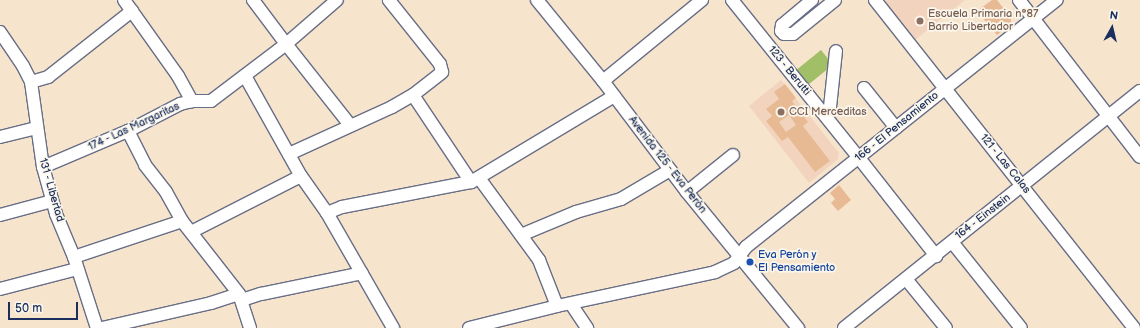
<!DOCTYPE html>
<html>
<head>
<meta charset="utf-8">
<style>
	body { margin:0 }
	#map { position:relative; width:1140px; height:328px; overflow:hidden; background:#f7e4cd; font-family:"Balsamiq Sans",sans-serif }
	div>[style] { position:absolute }
	.built>* { inset:0; background:#f2d4be }
	.green>* { inset:0; background:#a1bf66; transform-origin:0 0 }
	.building>* { inset:0; background:#e7ba94 }
	.roads { filter:drop-shadow(1px 0 #686e85) drop-shadow(-1px 0 #686e85) drop-shadow(0 1px #686e85) drop-shadow(0 -1px #686e85) }
	.minor>* { height:12px; margin:-6px; padding:0 6px; transform-origin:6px; border-radius:6px; background:#fff }
	.dots>* { width:11px; height:11px; translate:-50% -50%; box-sizing:border-box; border:2px solid #fbf7ec; border-radius:50% }
	span { translate:-50% -50%; white-space:nowrap; text-align:center; line-height:1.15; -webkit-text-stroke:3.5px #fbf7ec; paint-order:stroke }
	.education-label { font-size:11px; color:#785e54 }
	.left { translate:0 -50%; text-align:left }
	.street-label { font-size:11px; color:#1b2f5e }
	.transit-label { font-size:11px; color:#164399 }
	.north { position:absolute; left:1092px; top:8px; width:40px; height:40px; -webkit-text-stroke:3px #fbf7ec; paint-order:stroke; rotate:8deg; font-size:11px; font-weight:700; line-height:16px; text-align:center; color:#1b2f5e }
	.north::after { content:''; display:block; margin:auto; width:14px; height:18px; background:#1b2f5e; clip-path:polygon(50% 0,100% 100%,50% 72%,0 100%) }
	.scale { position:absolute; left:8px; top:302px; width:70px; height:18px; box-sizing:border-box; border:2px solid #1b2f5e; border-top:0; padding-left:5px; font-size:12px; line-height:14px; white-space:nowrap; color:#1b2f5e; -webkit-text-stroke:3px #fbf7ec; paint-order:stroke }
</style>
</head>
<body>
<div id="map">
	<div class="built">
		<div style="clip-path:polygon(887px 0,965px 0,915px 40px,885px 2px)"></div>
		<div style="clip-path:polygon(781px 80px,839px 153px,838px 159px,809px 183px,749px 106px)"></div>
	</div>
	<div class="green">
		<div style="left:821px;top:50px;width:19px;height:35px;rotate:51deg"></div>
	</div>
	<div class="building">
		<div style="clip-path:polygon(992px 0,997px 0,1011px 18px,1011px 24px,997px 35px,977px 11px)"></div>
		<div style="clip-path:polygon(evenodd,785px 84px,796px 98px,792px 101px,808px 122px,803px 126px,830px 161px,815px 172px,788px 137px,782px 141px,766px 121px,772px 116px,766px 109px,779px 99px,774px 92px,785px 84px,789px 115px,796px 125px,786px 132px,779px 122px,789px 115px)"></div>
		<div style="clip-path:polygon(839px 185px,851px 200px,838px 211px,831px 203px,835px 199px,830px 193px)"></div>
	</div>
	<div class="roads">
		<div class="minor">
			<div style="left:124px;top:0;width:93px;rotate:54.6deg"></div>
			<div style="left:178px;top:76px;width:29px;rotate:61deg"></div>
			<div style="left:253px;top:0;width:55px;rotate:53.1deg"></div>
			<div style="left:286px;top:44px;width:103px;rotate:51.7deg"></div>
			<div style="left:537px;top:0;width:104px;rotate:50.8deg"></div>
			<div style="left:603px;top:81px;width:139px;rotate:52.9deg"></div>
			<div style="left:687px;top:192px;width:176px;rotate:50.8deg"></div>
			<div style="left:732px;top:0;width:203px;rotate:51.2deg"></div>
			<div style="left:859px;top:158px;width:125px;rotate:51.8deg"></div>
			<div style="left:812px;top:0;width:39px;rotate:140deg"></div>
			<div style="left:782px;top:25px;width:6px;rotate:99deg"></div>
			<div style="left:781px;top:31px;width:4px;rotate:45deg"></div>
			<div style="left:784px;top:34px;width:9px"></div>
			<div style="left:793px;top:34px;width:54px;rotate:-39deg"></div>
			<div style="left:875px;top:0;width:418px;rotate:51.7deg"></div>
			<div style="left:1019px;top:0;width:198px;rotate:52.4deg"></div>
			<div style="left:0;top:32px;width:41px;rotate:55.9deg"></div>
			<div style="left:23px;top:66px;width:18px;rotate:63deg"></div>
			<div style="left:31px;top:82px;width:86px;rotate:82deg"></div>
			<div style="left:43px;top:167px;width:49px;rotate:74.5deg"></div>
			<div style="left:56px;top:214px;width:47px;rotate:67.3deg"></div>
			<div style="left:74px;top:257px;width:75px;rotate:72.1deg"></div>
			<div style="left:245px;top:76px;width:115px;rotate:60.8deg"></div>
			<div style="left:301px;top:176px;width:45px;rotate:54.9deg"></div>
			<div style="left:327px;top:213px;width:133px;rotate:60.1deg"></div>
			<div style="left:603px;top:81px;width:128px;rotate:-39.3deg"></div>
			<div style="left:31px;top:82px;width:18px;rotate:-16deg"></div>
			<div style="left:48px;top:77px;width:107px;rotate:-38.2deg"></div>
			<div style="left:864px;top:88px;width:51px;rotate:51.3deg"></div>
			<div style="left:413px;top:95px;width:105px;rotate:56.3deg"></div>
			<div style="left:826px;top:116px;width:10px;rotate:-66deg"></div>
			<div style="left:830px;top:107px;width:56px;rotate:-83.9deg"></div>
			<div style="left:128px;top:131px;width:38px;rotate:63deg"></div>
			<div style="left:145px;top:165px;width:34px;rotate:52deg"></div>
			<div style="left:166px;top:192px;width:33px;rotate:61deg"></div>
			<div style="left:182px;top:221px;width:93px;rotate:52deg"></div>
			<div style="left:239px;top:294px;width:36px;rotate:72deg"></div>
			<div style="left:0;top:137px;width:38px;rotate:-14deg"></div>
			<div style="left:289px;top:154px;width:113px;rotate:-24.5deg"></div>
			<div style="left:392px;top:107px;width:24px;rotate:-30deg"></div>
			<div style="left:413px;top:95px;width:37px;rotate:-38deg"></div>
			<div style="left:442px;top:72px;width:8px;rotate:-104deg"></div>
			<div style="left:440px;top:64px;width:82px;rotate:-128.6deg"></div>
			<div style="left:43px;top:167px;width:92px;rotate:-23deg"></div>
			<div style="left:128px;top:131px;width:59px;rotate:-27.4deg"></div>
			<div style="left:180px;top:104px;width:12px;rotate:-14deg"></div>
			<div style="left:192px;top:101px;width:19px"></div>
			<div style="left:211px;top:101px;width:94px;rotate:-37.2deg"></div>
			<div style="left:286px;top:44px;width:67px;rotate:-40.8deg"></div>
			<div style="left:479px;top:178px;width:102px;rotate:53.8deg"></div>
			<div style="left:539px;top:260px;width:49px;rotate:68.6deg"></div>
			<div style="left:687px;top:192px;width:59px;rotate:-38.8deg"></div>
			<div style="left:327px;top:213px;width:16px;rotate:-22deg"></div>
			<div style="left:342px;top:207px;width:131px;rotate:-11deg"></div>
			<div style="left:471px;top:182px;width:167px;rotate:-31deg"></div>
			<div style="left:0;top:215px;width:54px;rotate:-15.1deg"></div>
			<div style="left:191px;top:232px;width:123px;rotate:-27deg"></div>
			<div style="left:521px;top:235px;width:60px;rotate:-22.7deg"></div>
			<div style="left:576px;top:212px;width:47px;rotate:-16.1deg"></div>
			<div style="left:621px;top:199px;width:57px;rotate:-30.6deg"></div>
			<div style="left:952px;top:242px;width:110px;rotate:51.3deg"></div>
			<div style="left:74px;top:257px;width:114px;rotate:-18.4deg"></div>
			<div style="left:906px;top:279px;width:63px;rotate:50.8deg"></div>
			<div style="left:0;top:289px;width:80px;rotate:-14.6deg"></div>
			<div style="left:242px;top:300px;width:20px;rotate:-18deg"></div>
			<div style="left:261px;top:294px;width:103px;rotate:-11.7deg"></div>
			<div style="left:571px;top:304px;width:29px;rotate:56deg"></div>
			<div style="left:102px;top:328px;width:112px;rotate:-12.9deg"></div>
			<div style="left:211px;top:303px;width:29px;rotate:-18deg"></div>
			<div style="left:469px;top:328px;width:91px;rotate:-14deg"></div>
			<div style="left:557px;top:306px;width:162px;rotate:-12.1deg"></div>
			<div style="left:715px;top:272px;width:21px;rotate:-25deg"></div>
			<div style="left:734px;top:263px;width:20px;rotate:-53deg"></div>
			<div style="left:746px;top:247px;width:397px;rotate:-38.5deg"></div>
			<div style="left:844px;top:328px;width:379px;rotate:-38.7deg"></div>
		</div>
	</div>
	<div class="dots">
		<div style="left:920px;top:21px;background:#8d6e63"></div>
		<div style="left:781px;top:112px;background:#8d6e63"></div>
		<div style="left:750px;top:262px;background:#1a4fb4"></div>
	</div>
	<div class="education-label">
		<span class="left" style="left:928px;top:21px">Escuela Primaria n°87<br>Barrio Libertador</span>
		<span class="left" style="left:789px;top:112px">CCI Merceditas</span>
	</div>
	<div class="street-label">
		<span style="left:789px;top:71px;rotate:51deg">123 - Berutti</span>
		<span style="left:134px;top:127px;rotate:-25deg">174 - Las Margaritas</span>
		<span style="left:897px;top:127px;rotate:-39deg">166 - El Pensamiento</span>
		<span style="left:1005px;top:164px;rotate:51deg">121 - Las Calas</span>
		<span style="left:667px;top:165px;rotate:52deg">Avenida 125 - Eva Perón</span>
		<span style="left:51px;top:190px;rotate:74deg">131 - Libertad</span>
		<span style="left:983px;top:217px;rotate:-38deg">164 - Einstein</span>
	</div>
	<div class="transit-label">
		<span class="left" style="left:758px;top:262px">Eva Perón y<br>El Pensamiento</span>
	</div>
	<div class="north">N</div>
	<div class="scale">50 m</div>
</div>
</body>
</html>
